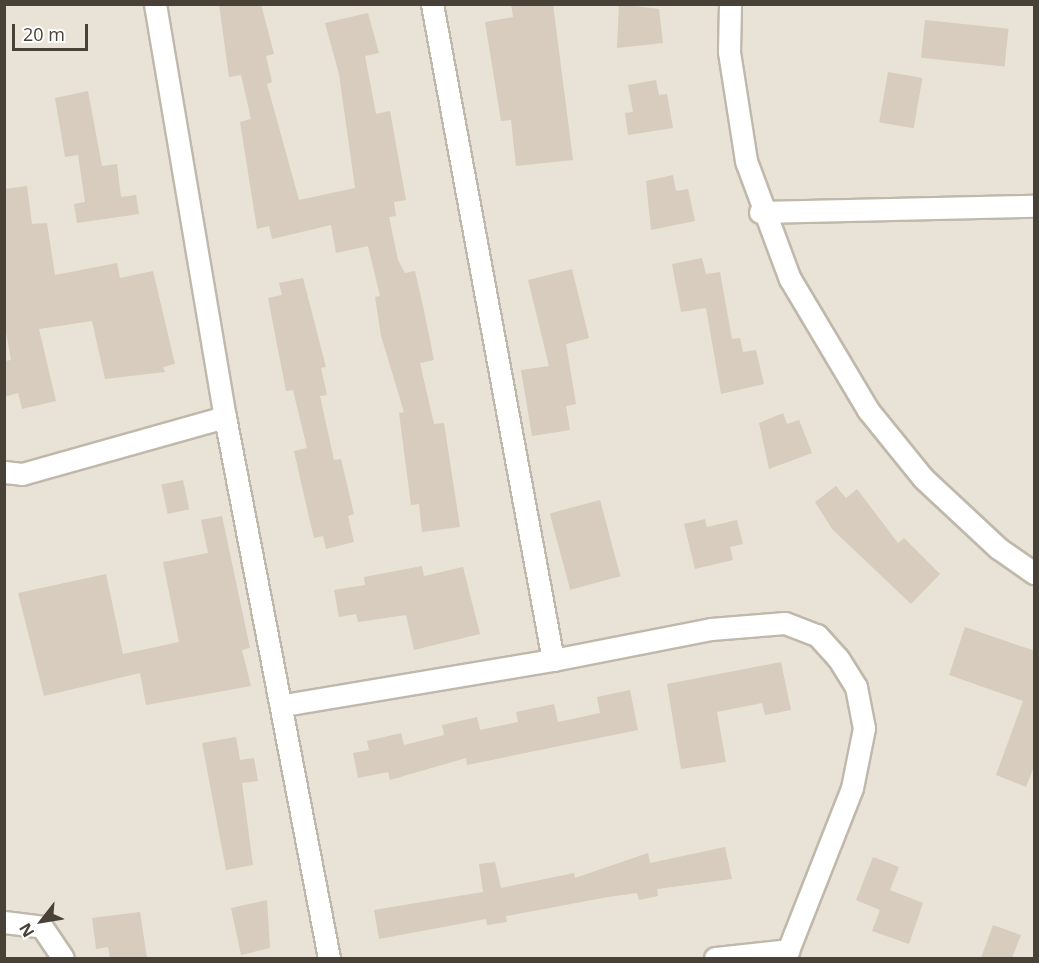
<!DOCTYPE html>
<html>
<head>
<meta charset="utf-8">
<style>
	body { margin:0 }
	#map { position:relative; width:1039px; height:963px; overflow:hidden; background:#f5f0e9; font-family:"Open Sans",sans-serif }
	div>[style] { position:absolute }
	.residential>* { inset:0; background:#e9e2d6; transform-origin:0 0 }
	.building>* { inset:0; background:#d7ccbd; transform-origin:0 0 }
	.roads { filter:drop-shadow(2px 0 #c0b8ab) drop-shadow(-2px 0 #c0b8ab) drop-shadow(0 2px #c0b8ab) drop-shadow(0 -2px #c0b8ab) }
	.street>* { height:21px; margin:-10.5px; padding:0 10.5px; transform-origin:10.5px; border-radius:10.5px; background:#fff }
	span { translate:-50% -50%; white-space:nowrap; text-align:center; line-height:1.15; -webkit-text-stroke:4.5px #fff; paint-order:stroke }
	.frame { position:absolute; inset:0; border:6px solid #484137; pointer-events:none }
	.north { position:absolute; left:12px; top:891px; width:60px; height:60px; -webkit-text-stroke:4px #fff; paint-order:stroke; rotate:239deg; font-size:16px; font-weight:700; line-height:24px; text-align:center; color:#484137 }
	.north::after { content:''; display:block; margin:auto; width:21px; height:27px; background:#484137; clip-path:polygon(50% 0,100% 100%,50% 72%,0 100%) }
	.scale { position:absolute; left:12px; top:24px; width:76px; height:27px; box-sizing:border-box; border:3px solid #484137; border-top:0; padding-left:8px; font-size:18px; line-height:21px; white-space:nowrap; color:#484137; -webkit-text-stroke:4px #fff; paint-order:stroke }
</style>
</head>
<body>
<div id="map">
	<div class="residential">
		<div style="left:5px;top:5px;width:1029px;height:953px"></div>
	</div>
	<div class="building">
		<div style="clip-path:polygon(219px 4px,261px 4px,274px 54px,266px 56px,272px 82px,267px 84px,299px 200px,355px 188px,339px 74px,325px 23px,368px 13px,379px 53px,365px 56px,376px 114px,390px 111px,406px 200px,394px 202px,396px 216px,389px 217px,398px 260px,405px 273px,415px 271px,423px 306px,434px 360px,420px 363px,434px 424px,444px 423px,460px 527px,422px 532px,419px 504px,411px 505px,399px 413px,404px 412px,381px 336px,375px 297px,380px 296px,368px 246px,336px 253px,331px 225px,272px 239px,269px 226px,257px 229px,240px 122px,251px 119px,241px 75px,229px 77px)"></div>
		<div style="clip-path:polygon(511px 4px,553px 4px,573px 160px,516px 166px,511px 120px,501px 121px,485px 22px,513px 17px)"></div>
		<div style="clip-path:polygon(619px 4px,659px 9px,663px 43px,617px 48px)"></div>
		<div style="left:925px;top:20px;width:84px;height:38px;rotate:6deg"></div>
		<div style="left:888px;top:72px;width:35px;height:51px;rotate:10deg"></div>
		<div style="clip-path:polygon(656px 80px,659px 95px,667px 94px,673px 128px,628px 135px,625px 113px,633px 112px,628px 85px)"></div>
		<div style="clip-path:polygon(88px 91px,102px 166px,117px 164px,121px 197px,136px 195px,139px 214px,77px 223px,74px 204px,85px 202px,78px 155px,65px 157px,55px 98px)"></div>
		<div style="clip-path:polygon(673px 175px,676px 191px,688px 189px,695px 221px,651px 230px,646px 181px)"></div>
		<div style="clip-path:polygon(27px 186px,32px 224px,47px 223px,55px 275px,117px 263px,120px 278px,153px 271px,175px 364px,163px 367px,165px 372px,105px 379px,92px 321px,39px 329px,56px 401px,22px 409px,18px 393px,4px 397px,4px 361px,11px 360px,4px 321px,4px 189px)"></div>
		<div style="clip-path:polygon(702px 258px,706px 274px,720px 272px,732px 339px,740px 338px,743px 352px,756px 350px,764px 384px,721px 394px,706px 308px,681px 312px,672px 264px)"></div>
		<div style="clip-path:polygon(572px 269px,589px 338px,566px 344px,576px 404px,566px 406px,570px 430px,532px 436px,521px 370px,549px 366px,528px 280px)"></div>
		<div style="clip-path:polygon(303px 278px,326px 367px,321px 368px,327px 395px,320px 396px,334px 460px,341px 459px,354px 514px,348px 516px,354px 542px,326px 549px,323px 536px,314px 538px,308px 513px,294px 451px,307px 448px,293px 390px,286px 391px,268px 298px,282px 295px,279px 283px)"></div>
		<div style="clip-path:polygon(783px 413px,787px 424px,799px 420px,812px 453px,769px 469px,759px 423px)"></div>
		<div style="left:183px;top:480px;width:30px;height:22px;rotate:78deg"></div>
		<div style="clip-path:polygon(836px 486px,846px 498px,857px 489px,898px 543px,904px 538px,940px 574px,911px 604px,832px 529px,815px 502px)"></div>
		<div style="left:600px;top:500px;width:79px;height:52px;rotate:75deg"></div>
		<div style="clip-path:polygon(222px 516px,250px 648px,242px 650px,251px 686px,146px 705px,140px 673px,44px 696px,18px 593px,106px 574px,123px 654px,179px 642px,163px 562px,208px 553px,201px 520px)"></div>
		<div style="clip-path:polygon(705px 519px,707px 527px,737px 520px,743px 544px,730px 547px,733px 560px,695px 569px,684px 524px)"></div>
		<div style="clip-path:polygon(422px 566px,424px 576px,463px 567px,480px 634px,414px 650px,406px 615px,358px 622px,356px 614px,339px 617px,334px 590px,365px 585px,364px 577px)"></div>
		<div style="clip-path:polygon(965px 627px,1035px 651px,1035px 764px,1026px 787px,996px 775px,1023px 701px,949px 675px)"></div>
		<div style="clip-path:polygon(781px 662px,791px 710px,765px 715px,762px 703px,717px 712px,726px 762px,681px 769px,667px 684px)"></div>
		<div style="clip-path:polygon(630px 690px,638px 730px,467px 765px,466px 758px,390px 780px,388px 772px,358px 778px,353px 753px,369px 750px,367px 741px,401px 733px,404px 745px,444px 735px,442px 725px,477px 717px,480px 730px,518px 722px,516px 712px,554px 704px,558px 722px,600px 713px,597px 697px)"></div>
		<div style="clip-path:polygon(236px 737px,240px 760px,254px 758px,258px 781px,242px 783px,253px 865px,226px 870px,202px 743px)"></div>
		<div style="clip-path:polygon(725px 847px,732px 879px,657px 889px,658px 896px,639px 900px,637px 893px,608px 897px,506px 916px,507px 922px,487px 925px,486px 919px,379px 939px,374px 910px,483px 892px,479px 864px,495px 862px,501px 888px,574px 873px,575px 878px,648px 853px,650px 863px)"></div>
		<div style="clip-path:polygon(873px 857px,899px 867px,890px 890px,923px 903px,909px 944px,872px 931px,880px 910px,856px 900px)"></div>
		<div style="clip-path:polygon(267px 900px,270px 948px,241px 955px,231px 908px)"></div>
		<div style="clip-path:polygon(140px 912px,147px 958px,110px 958px,108px 947px,96px 949px,92px 918px)"></div>
		<div style="clip-path:polygon(993px 925px,1021px 935px,1012px 958px,981px 958px)"></div>
	</div>
	<div class="roads">
		<div class="street">
			<div style="left:155px;top:4px;width:419px;rotate:80.4deg"></div>
			<div style="left:225px;top:417px;width:551px;rotate:79.12deg"></div>
			<div style="left:730px;top:4px;width:48px;rotate:91.2deg"></div>
			<div style="left:729px;top:52px;width:110px;rotate:81.1deg"></div>
			<div style="left:746px;top:161px;width:126px;rotate:69.6deg"></div>
			<div style="left:790px;top:279px;width:152px;rotate:59.2deg"></div>
			<div style="left:868px;top:410px;width:87px;rotate:51deg"></div>
			<div style="left:923px;top:478px;width:103px;rotate:43deg"></div>
			<div style="left:998px;top:548px;width:44px;rotate:34.8deg"></div>
			<div style="left:760px;top:212px;width:274px;rotate:-1.3deg"></div>
			<div style="left:4px;top:472px;width:18px;rotate:6deg"></div>
			<div style="left:22px;top:474px;width:211px;rotate:-15.7deg"></div>
			<div style="left:553px;top:660px;width:161px;rotate:-11.1deg"></div>
			<div style="left:711px;top:629px;width:74px;rotate:-4.6deg"></div>
			<div style="left:785px;top:623px;width:34px;rotate:21deg"></div>
			<div style="left:817px;top:635px;width:31px;rotate:48deg"></div>
			<div style="left:838px;top:658px;width:34px;rotate:58deg"></div>
			<div style="left:856px;top:687px;width:42px;rotate:79deg"></div>
			<div style="left:864px;top:728px;width:61px;rotate:101.3deg"></div>
			<div style="left:852px;top:788px;width:183px;rotate:111.5deg"></div>
			<div style="left:284px;top:705px;width:273px;rotate:-9.5deg"></div>
			<div style="left:553px;top:660px;width:667px;rotate:-100.45deg"></div>
			<div style="left:4px;top:922px;width:38px;rotate:7deg"></div>
			<div style="left:42px;top:927px;width:37px;rotate:56deg"></div>
			<div style="left:715px;top:958px;width:74px;rotate:-6.2deg"></div>
		</div>
	</div>
	<div class="frame"></div>
	<div class="north">N</div>
	<div class="scale">20 m</div>
</div>
</body>
</html>
